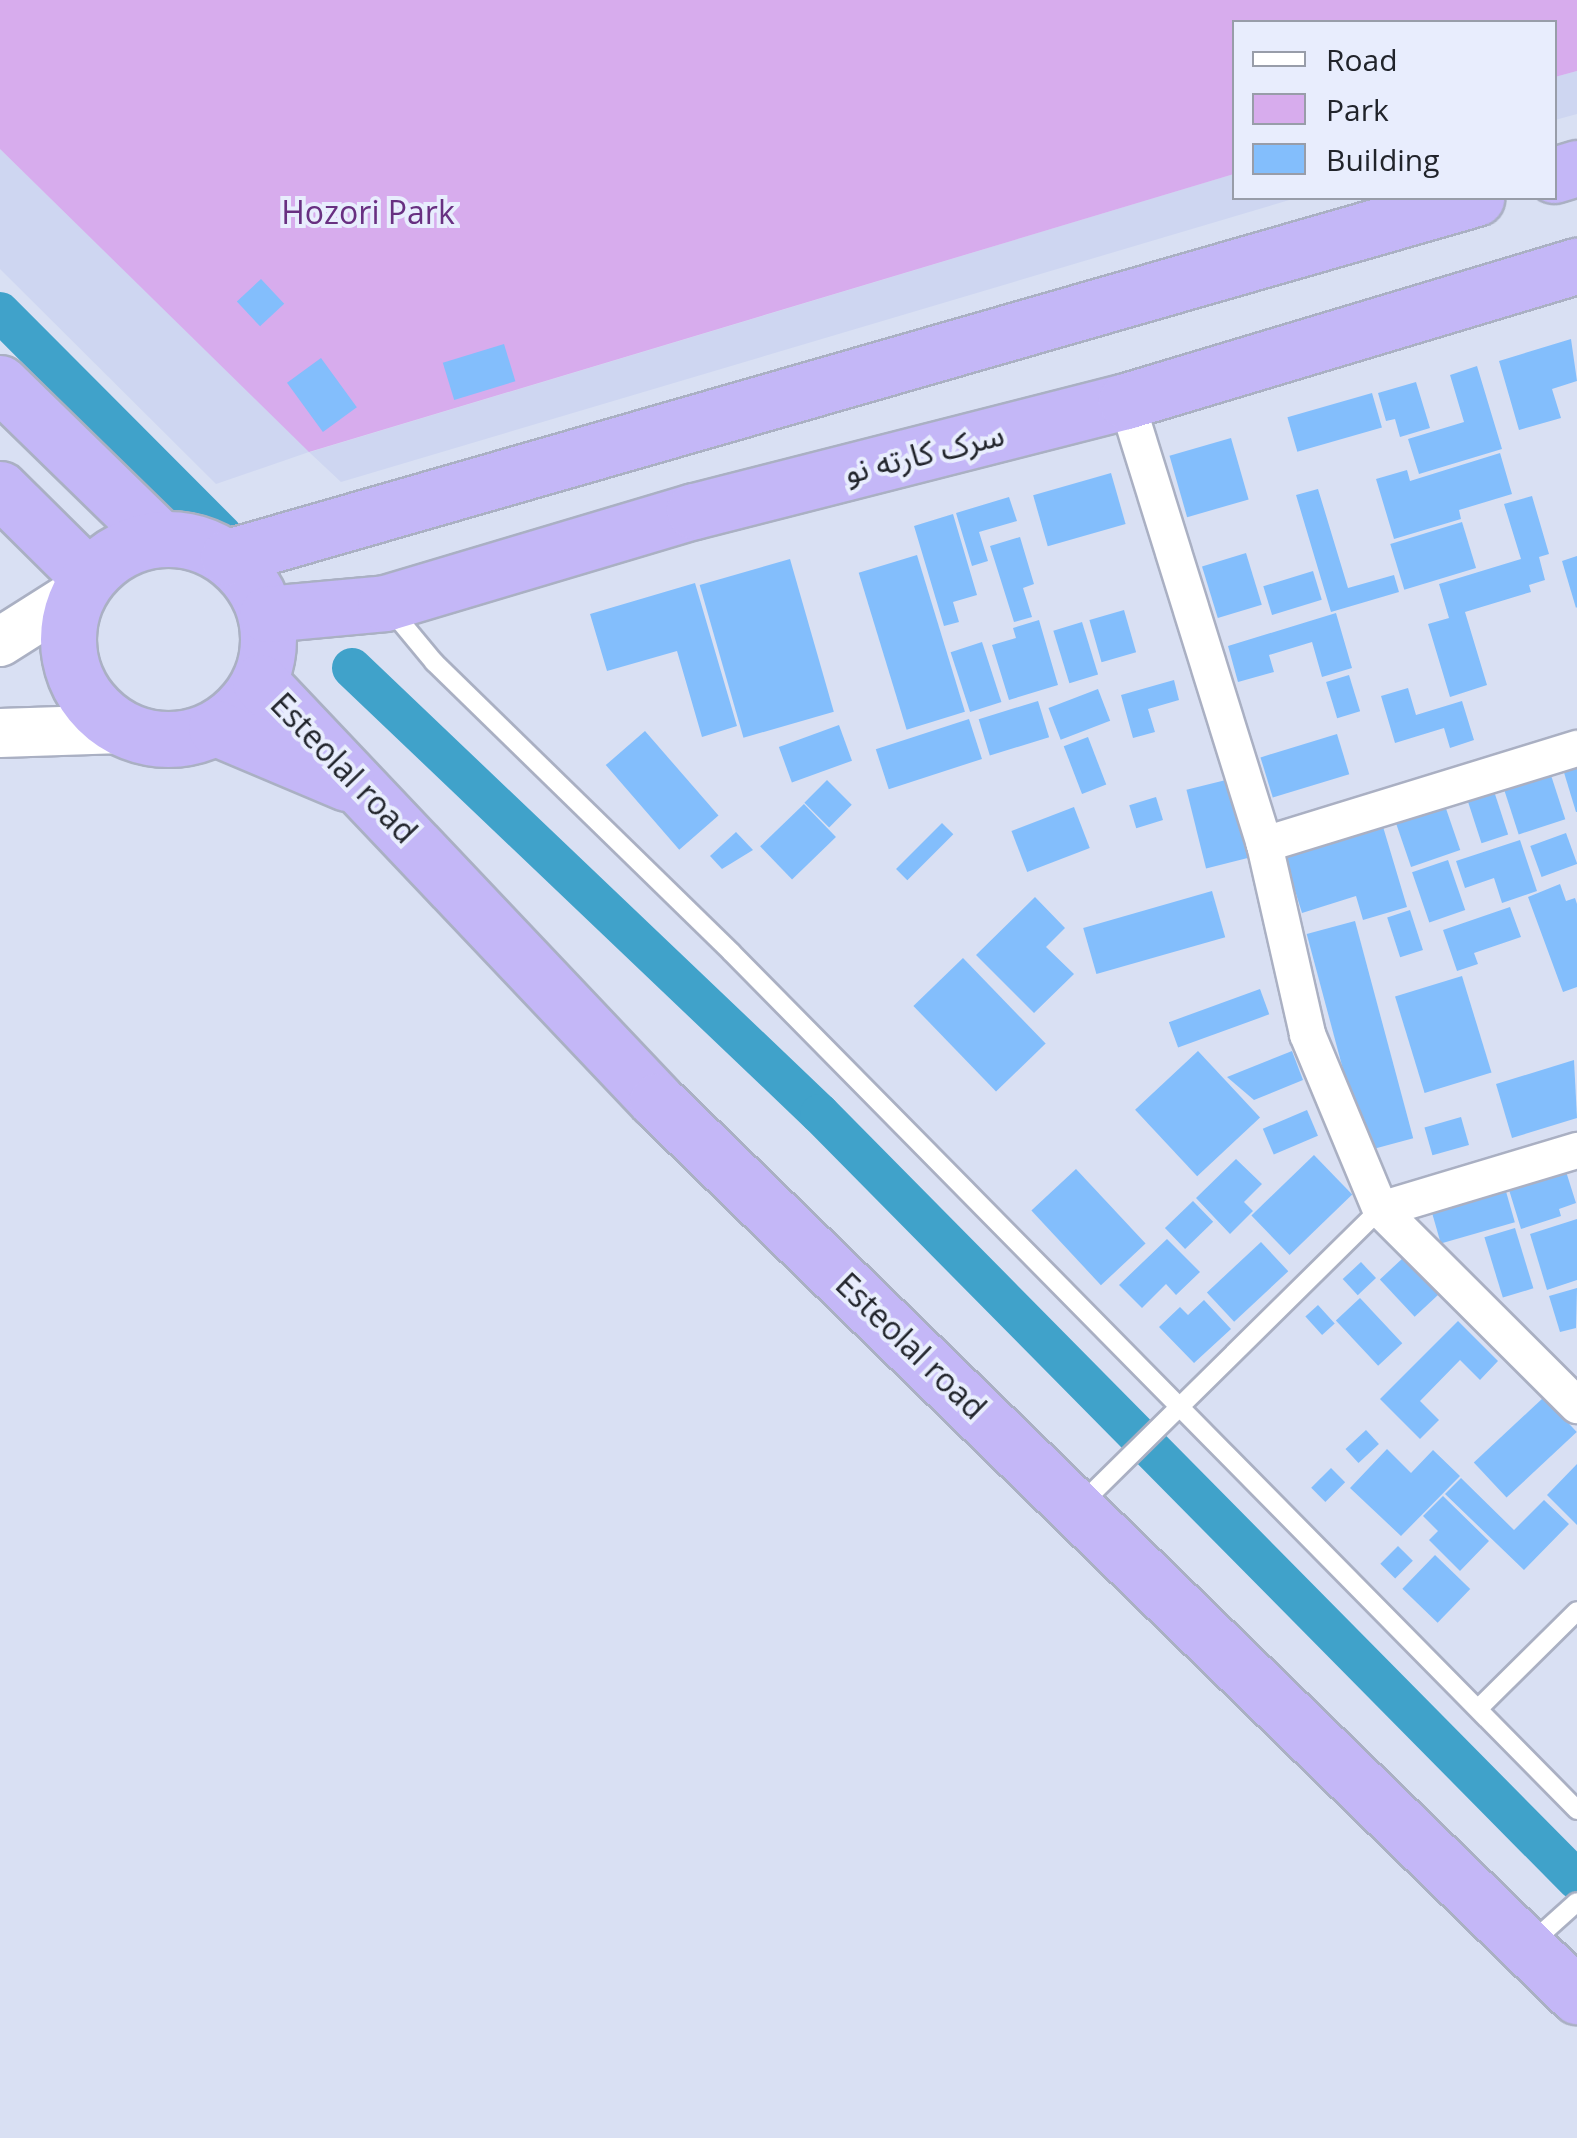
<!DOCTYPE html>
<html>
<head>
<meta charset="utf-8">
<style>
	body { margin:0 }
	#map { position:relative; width:1577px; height:2138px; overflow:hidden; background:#d9e0f3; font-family:"Open Sans","Noto Sans Arabic",sans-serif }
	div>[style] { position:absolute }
	.built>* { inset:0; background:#ced6f1 }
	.green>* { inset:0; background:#d7aced }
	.canal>* { height:40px; margin:-20px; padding:0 20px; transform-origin:20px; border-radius:20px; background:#40a2ca }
	.building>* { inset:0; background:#83befc; transform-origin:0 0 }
	.roads { filter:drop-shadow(2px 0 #aab0c3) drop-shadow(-2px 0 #aab0c3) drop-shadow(0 2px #aab0c3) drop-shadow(0 -2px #aab0c3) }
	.service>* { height:18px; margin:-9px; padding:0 9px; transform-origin:9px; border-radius:9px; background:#fff }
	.minor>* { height:35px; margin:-17.5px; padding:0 17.5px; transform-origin:17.5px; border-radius:17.5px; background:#fff }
	.secondary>* { height:48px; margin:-24px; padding:0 24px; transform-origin:24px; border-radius:24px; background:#fff }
	.trunk>* { height:55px; margin:-27.5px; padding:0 27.5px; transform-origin:27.5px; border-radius:27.5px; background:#c4b7f7 }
	.trunk>.ring { margin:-27.5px; padding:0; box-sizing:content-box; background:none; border:55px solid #c4b7f7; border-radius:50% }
	span { translate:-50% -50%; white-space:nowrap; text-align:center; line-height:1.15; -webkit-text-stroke:8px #e8edfd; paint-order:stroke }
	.park-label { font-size:32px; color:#683081 }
	.street-label { font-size:32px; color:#21242b }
	.legend { position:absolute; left:1232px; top:20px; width:325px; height:180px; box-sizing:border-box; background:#e8edfd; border:2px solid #989da9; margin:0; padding:12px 18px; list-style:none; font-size:30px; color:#21242b }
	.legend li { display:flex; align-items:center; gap:20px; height:50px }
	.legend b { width:50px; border:2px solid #989da9 }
</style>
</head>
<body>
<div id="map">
	<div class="built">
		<div style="clip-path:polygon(1577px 71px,1577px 114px,1555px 120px,1555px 77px)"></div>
		<div style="clip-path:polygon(0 149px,310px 452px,1234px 174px,1234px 198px,1296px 198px,341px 482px,309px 452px,216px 484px,0 269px)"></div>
	</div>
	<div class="green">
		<div style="clip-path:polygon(0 0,1577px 0,1577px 71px,1555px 77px,1554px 22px,1234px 22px,1234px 174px,309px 452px,0 149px)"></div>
	</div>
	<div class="canal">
		<div style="left:0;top:312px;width:315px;rotate:45.1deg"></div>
		<div style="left:352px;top:668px;width:646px;rotate:43.62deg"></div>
		<div style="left:820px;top:1114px;width:1077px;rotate:45.34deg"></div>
	</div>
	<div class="building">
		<div style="left:261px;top:279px;width:34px;height:33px;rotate:47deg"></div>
		<div style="clip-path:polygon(1571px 339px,1577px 381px,1552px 389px,1561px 418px,1519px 430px,1499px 361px)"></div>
		<div style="left:504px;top:344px;width:39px;height:64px;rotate:73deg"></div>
		<div style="left:321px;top:358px;width:61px;height:42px;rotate:54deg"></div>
		<div style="clip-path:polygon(1477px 366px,1502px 449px,1419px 474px,1408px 439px,1464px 422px,1450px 375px)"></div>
		<div style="clip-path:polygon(1416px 382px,1430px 428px,1400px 437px,1395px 419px,1386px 421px,1378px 393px)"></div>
		<div style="left:1372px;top:393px;width:36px;height:88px;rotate:74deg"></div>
		<div style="left:1231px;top:438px;width:64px;height:64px;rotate:74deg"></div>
		<div style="clip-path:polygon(1500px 453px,1512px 494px,1459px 510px,1461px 519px,1394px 539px,1376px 479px,1407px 470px,1410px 481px)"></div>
		<div style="left:1111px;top:473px;width:53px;height:81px;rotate:74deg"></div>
		<div style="clip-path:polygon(1318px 489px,1348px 588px,1394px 575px,1399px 592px,1331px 612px,1296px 495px)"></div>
		<div style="clip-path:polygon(1532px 496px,1549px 554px,1539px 557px,1545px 580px,1529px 585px,1531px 592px,1465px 612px,1487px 685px,1450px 697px,1428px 624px,1449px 618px,1439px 584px,1521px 559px,1504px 504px)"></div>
		<div style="clip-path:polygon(1009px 497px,1017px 521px,979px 532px,988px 561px,972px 566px,956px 513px)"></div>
		<div style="clip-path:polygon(953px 514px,977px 595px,953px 602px,959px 622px,944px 626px,914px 526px)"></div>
		<div style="left:1462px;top:522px;width:48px;height:75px;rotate:73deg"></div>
		<div style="clip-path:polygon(1020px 537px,1034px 584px,1023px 588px,1032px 617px,1014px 622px,990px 546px)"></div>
		<div style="left:1246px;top:553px;width:54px;height:46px;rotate:73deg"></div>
		<div style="left:917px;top:555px;width:164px;height:61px;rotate:73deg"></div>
		<div style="clip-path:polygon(1577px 556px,1577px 607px,1576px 608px,1562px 561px)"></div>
		<div style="left:790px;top:559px;width:159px;height:94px;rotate:74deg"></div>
		<div style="left:1313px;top:571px;width:30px;height:52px;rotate:73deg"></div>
		<div style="clip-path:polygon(695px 583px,737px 726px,702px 737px,677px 651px,607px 671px,590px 614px)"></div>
		<div style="left:1124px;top:610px;width:44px;height:36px;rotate:74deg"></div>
		<div style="clip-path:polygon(1336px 613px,1352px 668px,1322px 677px,1312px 642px,1269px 655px,1274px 672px,1238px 682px,1228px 646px)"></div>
		<div style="clip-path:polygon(1039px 620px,1058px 685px,1009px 700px,992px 645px,1016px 638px,1013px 628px)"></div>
		<div style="left:1082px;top:622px;width:55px;height:30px;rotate:73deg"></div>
		<div style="left:982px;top:642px;width:63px;height:33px;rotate:72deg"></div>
		<div style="left:1349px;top:675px;width:38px;height:24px;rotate:73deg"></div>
		<div style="clip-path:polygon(1174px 680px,1179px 700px,1148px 709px,1155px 732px,1133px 738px,1121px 695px)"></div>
		<div style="clip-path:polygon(1408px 688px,1416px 715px,1462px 701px,1474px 740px,1450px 748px,1444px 728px,1395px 743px,1381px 696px)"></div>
		<div style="left:1098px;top:689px;width:34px;height:53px;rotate:69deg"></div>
		<div style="left:1038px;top:701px;width:38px;height:62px;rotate:73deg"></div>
		<div style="left:969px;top:719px;width:42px;height:98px;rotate:72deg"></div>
		<div style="left:839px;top:725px;width:38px;height:64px;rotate:70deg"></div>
		<div style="left:645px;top:731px;width:112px;height:52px;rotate:49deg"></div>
		<div style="left:1337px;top:734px;width:42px;height:80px;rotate:73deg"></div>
		<div style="left:1088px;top:737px;width:51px;height:26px;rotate:69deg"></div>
		<div style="clip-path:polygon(1577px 762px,1577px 812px,1576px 812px,1562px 766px)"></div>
		<div style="left:1548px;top:766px;width:56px;height:49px;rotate:72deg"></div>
		<div style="left:1234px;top:778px;width:81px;height:49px;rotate:76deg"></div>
		<div style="left:827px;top:780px;width:35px;height:32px;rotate:45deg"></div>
		<div style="left:1493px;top:788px;width:49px;height:28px;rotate:72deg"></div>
		<div style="left:1156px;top:797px;width:24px;height:28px;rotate:73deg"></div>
		<div style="left:1442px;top:797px;width:56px;height:52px;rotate:71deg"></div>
		<div style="left:804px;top:804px;width:46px;height:61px;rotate:46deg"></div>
		<div style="left:1074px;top:807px;width:44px;height:67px;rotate:69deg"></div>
		<div style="clip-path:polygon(1381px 820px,1407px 907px,1363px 920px,1356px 896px,1302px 913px,1282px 849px)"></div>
		<div style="left:942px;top:823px;width:16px;height:65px;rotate:45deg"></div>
		<div style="clip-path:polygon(736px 832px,753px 850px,722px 869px,710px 856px)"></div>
		<div style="left:1566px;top:833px;width:33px;height:38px;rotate:70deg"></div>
		<div style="clip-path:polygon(1520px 840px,1537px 891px,1502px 903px,1494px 878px,1465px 888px,1456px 861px)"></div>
		<div style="left:1448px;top:860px;width:53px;height:38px;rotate:71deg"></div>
		<div style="clip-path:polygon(1560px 884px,1566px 901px,1575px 898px,1577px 904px,1577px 987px,1563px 992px,1528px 897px)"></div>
		<div style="left:1212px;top:891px;width:48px;height:134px;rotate:74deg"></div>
		<div style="clip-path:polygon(1035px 897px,1065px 928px,1046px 947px,1074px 974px,1034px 1013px,976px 955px)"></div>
		<div style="clip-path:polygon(1510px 907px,1521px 937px,1474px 953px,1478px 964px,1457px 971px,1443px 930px)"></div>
		<div style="left:1410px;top:910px;width:42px;height:24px;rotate:72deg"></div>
		<div style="left:1355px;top:921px;width:225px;height:50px;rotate:75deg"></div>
		<div style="left:963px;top:958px;width:119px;height:69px;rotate:46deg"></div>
		<div style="left:1462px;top:976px;width:101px;height:70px;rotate:73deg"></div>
		<div style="left:1260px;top:989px;width:27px;height:97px;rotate:70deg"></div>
		<div style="left:1198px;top:1051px;width:91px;height:86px;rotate:47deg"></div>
		<div style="clip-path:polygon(1292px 1051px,1303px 1080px,1254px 1100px,1227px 1077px)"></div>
		<div style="clip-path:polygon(1574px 1060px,1577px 1118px,1512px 1138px,1496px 1084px)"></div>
		<div style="left:1307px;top:1110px;width:28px;height:48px;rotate:67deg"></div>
		<div style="left:1461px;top:1117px;width:29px;height:38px;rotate:74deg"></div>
		<div style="left:1314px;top:1155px;width:55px;height:87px;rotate:46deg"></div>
		<div style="clip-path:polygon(1236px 1159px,1262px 1184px,1244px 1202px,1253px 1211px,1230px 1234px,1196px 1198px)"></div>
		<div style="clip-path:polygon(1563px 1162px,1576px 1203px,1559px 1209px,1561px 1216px,1521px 1229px,1506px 1180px)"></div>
		<div style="left:1076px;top:1169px;width:102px;height:61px;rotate:47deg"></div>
		<div style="left:1503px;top:1181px;width:43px;height:77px;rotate:74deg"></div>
		<div style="left:1193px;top:1201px;width:29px;height:39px;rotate:46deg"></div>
		<div style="clip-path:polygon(1577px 1219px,1577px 1280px,1547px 1290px,1530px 1234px)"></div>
		<div style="left:1515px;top:1228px;width:63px;height:32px;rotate:73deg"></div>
		<div style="clip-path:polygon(1167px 1239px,1200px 1272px,1176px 1295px,1166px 1284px,1142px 1308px,1119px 1285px)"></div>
		<div style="left:1261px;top:1242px;width:40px;height:74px;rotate:47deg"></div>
		<div style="left:1404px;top:1257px;width:51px;height:33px;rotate:47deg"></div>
		<div style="left:1361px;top:1262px;width:22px;height:25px;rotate:47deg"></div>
		<div style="clip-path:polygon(1577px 1288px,1576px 1328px,1560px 1332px,1549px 1296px)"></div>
		<div style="left:1360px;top:1298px;width:62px;height:33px;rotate:47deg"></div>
		<div style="clip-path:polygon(1204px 1300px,1231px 1329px,1194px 1363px,1159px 1327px,1180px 1307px,1188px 1315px)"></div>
		<div style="left:1318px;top:1305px;width:25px;height:17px;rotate:48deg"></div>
		<div style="clip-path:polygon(1458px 1321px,1498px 1361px,1480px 1380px,1460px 1360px,1420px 1401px,1439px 1420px,1420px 1439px,1380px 1399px)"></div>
		<div style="left:1544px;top:1397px;width:48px;height:96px;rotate:47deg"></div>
		<div style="left:1366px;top:1430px;width:19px;height:28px;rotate:47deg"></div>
		<div style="clip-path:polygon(1387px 1449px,1411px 1473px,1433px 1450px,1460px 1476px,1401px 1536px,1350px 1488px)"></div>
		<div style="clip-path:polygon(1577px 1464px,1577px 1525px,1547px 1495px)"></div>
		<div style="left:1331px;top:1468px;width:20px;height:28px;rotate:45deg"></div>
		<div style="clip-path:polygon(1461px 1478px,1514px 1530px,1544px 1500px,1569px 1524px,1524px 1570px,1445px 1494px)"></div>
		<div style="clip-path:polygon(1443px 1496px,1489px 1541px,1460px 1571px,1429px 1540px,1438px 1531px,1423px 1516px)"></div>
		<div style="left:1398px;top:1546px;width:21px;height:25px;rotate:45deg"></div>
		<div style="left:1435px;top:1555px;width:49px;height:47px;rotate:44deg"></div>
	</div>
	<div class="roads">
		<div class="service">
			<div style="left:390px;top:609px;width:69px;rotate:50.3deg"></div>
			<div style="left:434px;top:662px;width:415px;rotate:44.3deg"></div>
			<div style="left:731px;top:952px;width:1205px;rotate:45.4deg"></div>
			<div style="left:1081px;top:1504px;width:420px;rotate:-44.6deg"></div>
			<div style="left:1480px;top:1707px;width:136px;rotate:-44.7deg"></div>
			<div style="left:1529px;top:1945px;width:64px;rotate:-41.9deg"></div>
		</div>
		<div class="minor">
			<div style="left:1126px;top:401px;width:464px;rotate:72.7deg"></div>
			<div style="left:1264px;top:844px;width:195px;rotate:77.2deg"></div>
			<div style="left:1307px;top:1034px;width:190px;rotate:67.4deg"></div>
			<div style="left:1380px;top:1209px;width:278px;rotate:44.9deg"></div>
			<div style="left:1264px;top:844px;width:327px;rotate:-17.1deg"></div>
			<div style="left:1380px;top:1209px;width:206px;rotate:-16.7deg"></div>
		</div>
		<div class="secondary">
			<div style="left:0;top:642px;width:93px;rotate:-32.3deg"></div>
			<div style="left:0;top:733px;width:122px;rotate:-1.9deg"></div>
		</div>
		<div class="trunk">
			<div style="left:1554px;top:175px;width:24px;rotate:-17deg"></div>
			<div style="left:0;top:383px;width:222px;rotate:44.3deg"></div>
			<div style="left:0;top:489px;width:125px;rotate:44.7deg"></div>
			<div class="ring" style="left:68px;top:539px;width:145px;height:145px"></div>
			<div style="left:228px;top:557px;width:1299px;rotate:-16.05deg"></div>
			<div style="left:267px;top:614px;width:119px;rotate:-5.3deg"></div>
			<div style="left:385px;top:603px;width:322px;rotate:-16.6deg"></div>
			<div style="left:694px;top:511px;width:446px;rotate:-14.3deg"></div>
			<div style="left:1126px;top:401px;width:471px;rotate:-16.7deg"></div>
			<div style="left:260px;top:682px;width:577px;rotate:46.54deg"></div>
			<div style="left:657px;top:1101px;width:1284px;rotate:44.21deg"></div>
			<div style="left:216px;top:728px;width:142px;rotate:22.8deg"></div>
		</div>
	</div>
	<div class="park-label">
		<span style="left:368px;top:212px">Hozori Park</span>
	</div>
	<div class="street-label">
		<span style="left:924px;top:453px;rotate:-14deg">سرک کارته نو</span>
		<span style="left:344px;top:768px;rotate:46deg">Esteolal road</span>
		<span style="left:911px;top:1346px;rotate:44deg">Esteolal road</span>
	</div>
	<ul class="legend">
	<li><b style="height:12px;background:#fff"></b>Road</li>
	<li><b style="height:28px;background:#d7aced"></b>Park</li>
	<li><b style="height:28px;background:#83befc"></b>Building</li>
	</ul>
</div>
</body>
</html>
